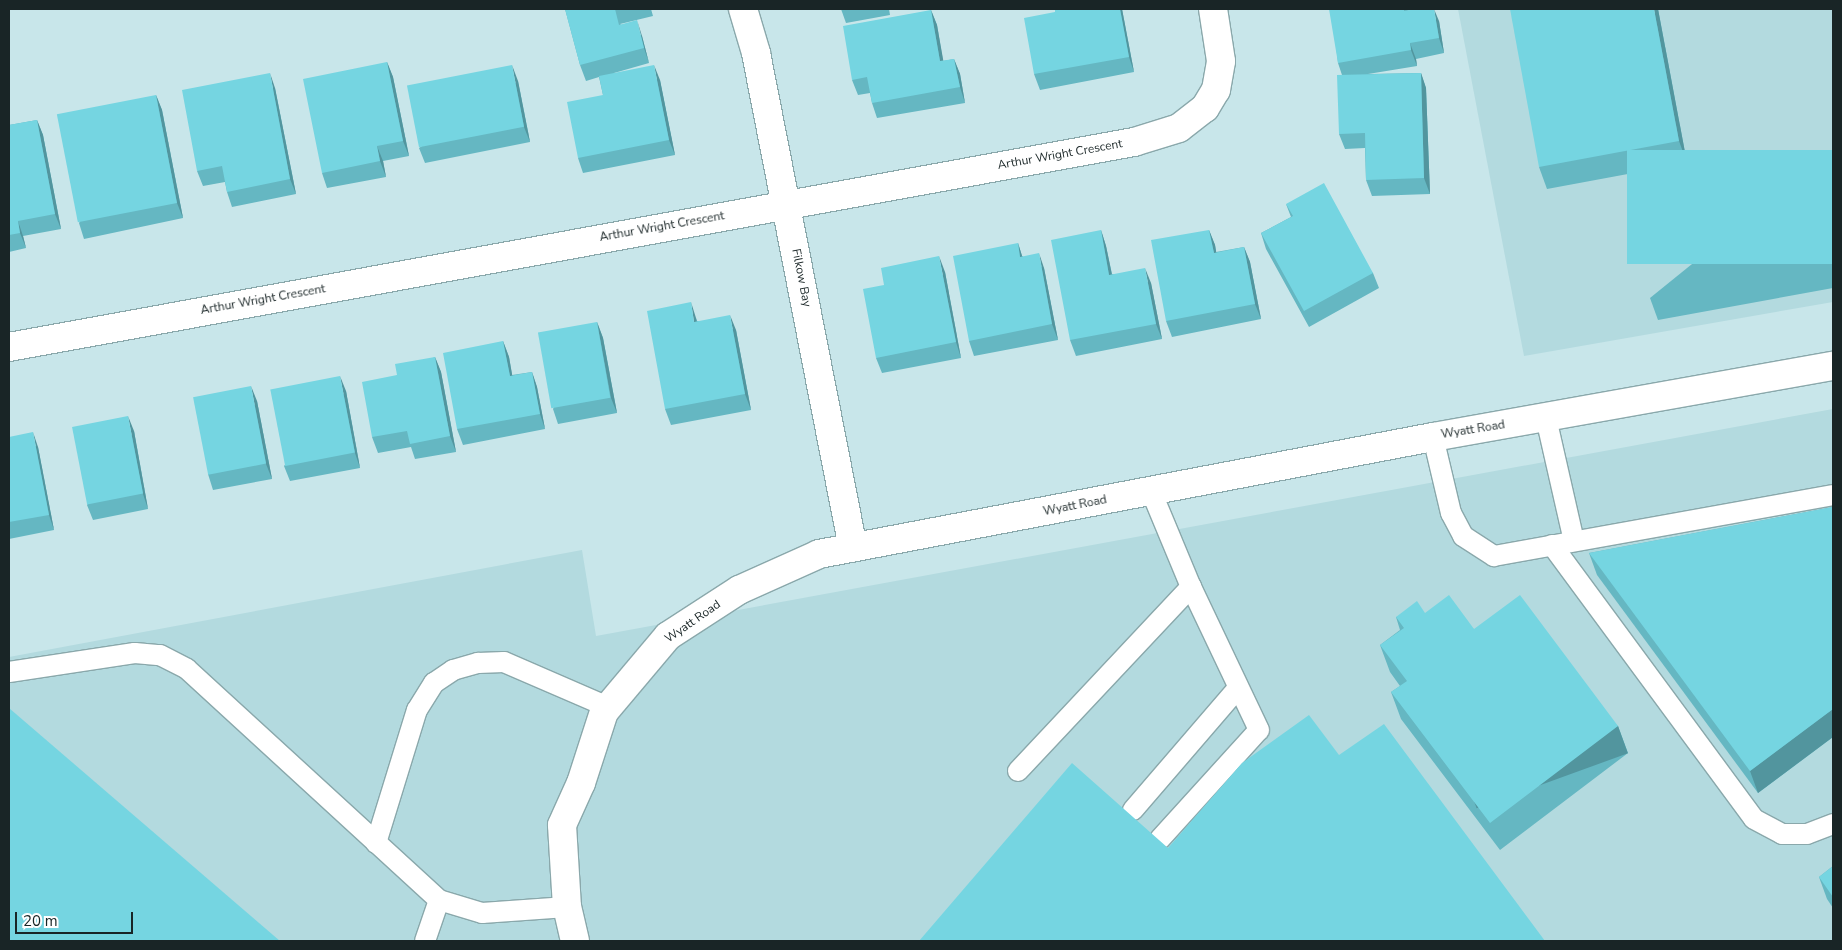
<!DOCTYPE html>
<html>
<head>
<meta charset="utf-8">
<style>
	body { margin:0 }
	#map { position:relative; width:1842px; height:950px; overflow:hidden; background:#c8e6ea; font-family:"Nunito Sans",sans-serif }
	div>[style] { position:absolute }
	.built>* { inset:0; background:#b3dadf }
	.roads { filter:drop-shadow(1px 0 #8aa8ab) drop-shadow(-1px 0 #8aa8ab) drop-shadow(0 1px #8aa8ab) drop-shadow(0 -1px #8aa8ab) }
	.lane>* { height:20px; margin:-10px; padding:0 10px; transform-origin:10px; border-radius:10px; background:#fff }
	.street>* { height:28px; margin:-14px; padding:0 14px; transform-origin:14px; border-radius:14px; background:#fff }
	.wall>* { inset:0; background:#65b7c2 }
	.shaded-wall>* { inset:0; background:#52959e; transform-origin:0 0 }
	.building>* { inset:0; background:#75d5e1; transform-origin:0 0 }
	span { translate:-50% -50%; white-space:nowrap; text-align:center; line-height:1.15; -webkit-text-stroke:4px #fff; paint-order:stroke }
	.street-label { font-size:12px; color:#192526 }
	.frame { position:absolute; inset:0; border:10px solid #192526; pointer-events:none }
	.scale { position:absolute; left:15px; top:912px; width:118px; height:22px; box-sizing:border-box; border:2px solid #192526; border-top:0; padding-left:6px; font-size:15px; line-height:18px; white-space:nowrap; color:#192526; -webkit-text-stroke:4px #fff; paint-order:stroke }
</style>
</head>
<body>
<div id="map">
	<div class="built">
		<div style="clip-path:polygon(1458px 9px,1833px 9px,1833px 302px,1524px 356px)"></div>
		<div style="clip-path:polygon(1833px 409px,1833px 941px,9px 941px,9px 657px,582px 550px,596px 636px)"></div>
	</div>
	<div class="roads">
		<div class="lane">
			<div style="left:1546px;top:418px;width:126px;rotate:77.2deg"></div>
			<div style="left:1433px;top:437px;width:78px;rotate:76.7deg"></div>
			<div style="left:1451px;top:513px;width:26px;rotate:62deg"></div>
			<div style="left:1463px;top:536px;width:37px;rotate:33deg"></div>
			<div style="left:1494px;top:556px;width:344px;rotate:-10.2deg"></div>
			<div style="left:1552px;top:545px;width:340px;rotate:53.6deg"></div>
			<div style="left:1754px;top:819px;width:32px;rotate:28deg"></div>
			<div style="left:1782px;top:834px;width:25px"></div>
			<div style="left:1807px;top:834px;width:28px;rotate:-21deg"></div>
			<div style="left:9px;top:672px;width:127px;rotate:-8.6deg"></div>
			<div style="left:135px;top:653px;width:25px;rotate:5deg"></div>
			<div style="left:160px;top:655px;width:30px;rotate:27deg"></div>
			<div style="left:187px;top:669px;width:342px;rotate:42.5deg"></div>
			<div style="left:439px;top:900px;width:45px;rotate:16.8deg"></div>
			<div style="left:482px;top:913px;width:85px;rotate:-4deg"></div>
			<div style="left:1018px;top:771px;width:253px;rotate:-46.8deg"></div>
			<div style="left:1191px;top:587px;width:104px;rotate:-112.6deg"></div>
			<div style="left:1133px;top:810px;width:161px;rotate:-49.3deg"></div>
			<div style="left:1160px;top:839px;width:147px;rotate:-47.8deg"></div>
			<div style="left:1259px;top:730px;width:158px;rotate:-115.4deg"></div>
			<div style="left:376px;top:843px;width:139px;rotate:-72.9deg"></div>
			<div style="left:417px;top:710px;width:32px;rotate:-58deg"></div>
			<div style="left:434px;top:683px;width:23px;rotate:-34deg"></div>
			<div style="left:453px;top:670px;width:26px;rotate:-16deg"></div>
			<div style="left:478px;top:663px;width:26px;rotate:-2deg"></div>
			<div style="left:504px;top:662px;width:113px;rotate:23.4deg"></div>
			<div style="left:425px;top:941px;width:43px;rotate:-71.1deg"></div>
		</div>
		<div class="street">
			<div style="left:743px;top:9px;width:46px;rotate:73.5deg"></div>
			<div style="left:756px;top:53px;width:504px;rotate:78.91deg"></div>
			<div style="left:9px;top:347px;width:1144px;rotate:-10.33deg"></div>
			<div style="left:1134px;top:142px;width:47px;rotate:-17.3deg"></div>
			<div style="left:1179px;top:128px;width:33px;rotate:-38deg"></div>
			<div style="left:1205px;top:108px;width:21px;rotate:-59deg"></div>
			<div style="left:1216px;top:90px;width:29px;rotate:-80deg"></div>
			<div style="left:1221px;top:61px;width:53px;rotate:-98.7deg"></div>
			<div style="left:575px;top:941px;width:35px;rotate:-103deg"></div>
			<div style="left:567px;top:907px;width:82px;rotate:-93.5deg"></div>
			<div style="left:562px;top:825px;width:46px;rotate:-65.7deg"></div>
			<div style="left:581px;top:783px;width:75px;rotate:-72.1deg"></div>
			<div style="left:604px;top:712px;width:99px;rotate:-49.9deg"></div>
			<div style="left:668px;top:636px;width:85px;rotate:-32.9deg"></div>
			<div style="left:739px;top:590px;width:88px;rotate:-24.2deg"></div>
			<div style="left:819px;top:554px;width:625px;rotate:-10.79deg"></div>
			<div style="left:1433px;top:437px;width:406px;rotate:-10.1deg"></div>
		</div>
	</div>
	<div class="wall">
		<div style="clip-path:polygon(565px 9px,651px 9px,653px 16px,620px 24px,642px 36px,649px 63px,614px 73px,660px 80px,675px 155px,583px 173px,578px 158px,603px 95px,599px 77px,586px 81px,580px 65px)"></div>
		<div style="clip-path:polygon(841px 9px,889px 9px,890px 15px,846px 23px)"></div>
		<div style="clip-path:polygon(1055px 9px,1122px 9px,1134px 72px,1040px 90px,1034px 74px,1055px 12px)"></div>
		<div style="clip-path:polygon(1332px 9px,1407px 9px,1407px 10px,1439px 21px,1444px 53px,1416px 59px,1417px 66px,1368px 74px,1421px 73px,1426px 88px,1430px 194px,1372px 196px,1366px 180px,1365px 148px,1345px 149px,1339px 134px,1342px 75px,1338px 63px)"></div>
		<div style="clip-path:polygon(1658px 9px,1687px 163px,1547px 189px,1539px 167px)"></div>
		<div style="clip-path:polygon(931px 10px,937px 25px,943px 61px,954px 59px,960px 74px,965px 103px,877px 118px,872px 103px,870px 93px,858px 95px,852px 80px)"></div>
		<div style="clip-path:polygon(387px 62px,393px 77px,409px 156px,383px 161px,386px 177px,327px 188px,322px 173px)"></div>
		<div style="clip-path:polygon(518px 81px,530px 142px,425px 163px,419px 148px)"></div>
		<div style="clip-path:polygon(275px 88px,296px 194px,232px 207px,227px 192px,225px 182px,203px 186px,197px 171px)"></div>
		<div style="clip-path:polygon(156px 95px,162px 110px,183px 218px,84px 239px,79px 223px)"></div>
		<div style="clip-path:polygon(37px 120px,43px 135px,61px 229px,23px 236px,26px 248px,9px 252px,9px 125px)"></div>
		<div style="clip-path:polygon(1833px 150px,1833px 288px,1658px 320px,1650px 298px)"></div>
		<div style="clip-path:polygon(1286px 204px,1373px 273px,1379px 288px,1309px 327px,1266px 249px,1261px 233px,1291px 217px)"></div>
		<div style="clip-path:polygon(1101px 230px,1106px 246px,1112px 274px,1151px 283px,1162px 339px,1076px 356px,1070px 340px)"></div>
		<div style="clip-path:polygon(1209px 230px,1215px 245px,1216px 252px,1244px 247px,1250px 262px,1261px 319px,1172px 337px,1166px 321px)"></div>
		<div style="clip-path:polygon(1018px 243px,1022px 256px,1044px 268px,1058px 340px,974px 356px,969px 341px)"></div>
		<div style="clip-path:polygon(945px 272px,961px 358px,882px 373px,876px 358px)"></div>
		<div style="clip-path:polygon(696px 318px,697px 321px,736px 330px,751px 410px,671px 425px,665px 409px)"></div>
		<div style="clip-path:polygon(597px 322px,603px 338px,617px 413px,558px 424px,553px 409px)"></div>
		<div style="clip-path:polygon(503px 341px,509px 357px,512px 375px,532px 372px,537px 387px,545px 429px,463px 445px,457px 429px)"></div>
		<div style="clip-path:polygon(435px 357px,441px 372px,456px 452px,415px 459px,411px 447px,378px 453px,372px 437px,397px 375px)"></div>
		<div style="clip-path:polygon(346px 391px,360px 468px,290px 481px,284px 466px)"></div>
		<div style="clip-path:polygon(257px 401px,272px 479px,213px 490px,208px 474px)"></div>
		<div style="clip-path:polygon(134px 431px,148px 509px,93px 520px,87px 505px)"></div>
		<div style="clip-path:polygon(9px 437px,38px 447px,54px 530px,9px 539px)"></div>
		<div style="clip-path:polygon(1833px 507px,1833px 737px,1758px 793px,1597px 575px,1589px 553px)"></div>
		<div style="clip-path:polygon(1425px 613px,1474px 629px,1618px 726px,1628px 753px,1500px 850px,1401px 719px,1391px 692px,1400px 686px,1390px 672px,1380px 645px,1400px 630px,1396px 617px)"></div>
		<div style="clip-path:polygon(1833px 866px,1833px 908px,1827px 899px,1819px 877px)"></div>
	</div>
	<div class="shaded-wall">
		<div style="clip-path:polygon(1120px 9px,1122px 9px,1134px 72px,1129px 57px)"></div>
		<div style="clip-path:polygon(1434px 9px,1439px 21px,1444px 53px,1439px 38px)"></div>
		<div style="clip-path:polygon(1654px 9px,1658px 9px,1687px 163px,1679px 141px)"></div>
		<div style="clip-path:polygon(931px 10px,937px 25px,946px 76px,940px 61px)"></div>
		<div style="clip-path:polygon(637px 20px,642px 36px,649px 63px,644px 48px)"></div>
		<div style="clip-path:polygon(1410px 43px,1416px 59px,1417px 66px,1411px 50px)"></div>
		<div style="clip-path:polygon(954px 59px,960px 74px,965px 103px,960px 87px)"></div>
		<div style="clip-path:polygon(387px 62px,393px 77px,409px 156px,403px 141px)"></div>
		<div style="clip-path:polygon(512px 65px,518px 81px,530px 142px,524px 127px)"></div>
		<div style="clip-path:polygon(654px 65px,660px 80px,675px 155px,669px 140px)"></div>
		<div style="clip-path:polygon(270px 73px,275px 88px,296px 194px,290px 179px)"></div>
		<div style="clip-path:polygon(1421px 73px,1426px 88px,1430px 194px,1424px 178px)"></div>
		<div style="clip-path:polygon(156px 95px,162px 110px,183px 218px,177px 203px)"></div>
		<div style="clip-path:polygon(37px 120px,43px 135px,61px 229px,55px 214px)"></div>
		<div style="clip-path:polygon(377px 146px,383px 161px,386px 177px,380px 161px)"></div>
		<div style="clip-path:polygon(18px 221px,23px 236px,26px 248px,20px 233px)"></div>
		<div style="clip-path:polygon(1101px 230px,1106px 246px,1115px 290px,1109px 275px)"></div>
		<div style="clip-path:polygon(1209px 230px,1215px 245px,1219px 268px,1214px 253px)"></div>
		<div style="clip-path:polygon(1018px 243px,1023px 259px,1020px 257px)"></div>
		<div style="clip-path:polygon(1244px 247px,1250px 262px,1261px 319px,1255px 304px)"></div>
		<div style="clip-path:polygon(1039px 253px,1044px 268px,1058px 340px,1052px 324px)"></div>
		<div style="clip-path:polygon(939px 256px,945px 272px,961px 358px,956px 342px)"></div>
		<div style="clip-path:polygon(1145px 268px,1151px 283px,1162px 339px,1156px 324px)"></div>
		<div style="clip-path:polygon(691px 302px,696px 318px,700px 337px,694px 322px)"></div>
		<div style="clip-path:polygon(730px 315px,736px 330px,751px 410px,745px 394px)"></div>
		<div style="clip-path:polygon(597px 322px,603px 338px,617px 413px,611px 398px)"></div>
		<div style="clip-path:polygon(503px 341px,509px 357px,515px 391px,510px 376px)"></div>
		<div style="clip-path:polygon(435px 357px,441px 372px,456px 452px,450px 436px)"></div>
		<div style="clip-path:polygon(532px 372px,537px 387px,545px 429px,540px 414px)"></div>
		<div style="clip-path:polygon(340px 376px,346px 391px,360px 468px,355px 453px)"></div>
		<div style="clip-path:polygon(251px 386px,257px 401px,272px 479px,266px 464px)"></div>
		<div style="clip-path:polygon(128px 416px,134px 431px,148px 509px,143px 494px)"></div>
		<div style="clip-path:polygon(33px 432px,38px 447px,54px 530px,49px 515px)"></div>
		<div style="clip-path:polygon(1833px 709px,1833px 737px,1758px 793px,1750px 771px)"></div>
		<div style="left:1618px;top:726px;width:29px;height:161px;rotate:70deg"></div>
	</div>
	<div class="building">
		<div style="clip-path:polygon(565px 9px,615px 9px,619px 25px,637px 20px,644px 48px,580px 65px)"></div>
		<div style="clip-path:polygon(1055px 9px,1120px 9px,1129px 57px,1034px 74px,1024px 18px,1055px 12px)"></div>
		<div style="clip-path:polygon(1329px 9px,1404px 9px,1404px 11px,1416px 9px,1434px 9px,1439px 38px,1410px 43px,1411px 50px,1338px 63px)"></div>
		<div style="clip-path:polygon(1510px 9px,1654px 9px,1679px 141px,1539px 167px)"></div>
		<div style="clip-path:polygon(931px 10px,940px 61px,954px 59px,960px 87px,872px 103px,867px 77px,852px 80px,843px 26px)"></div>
		<div style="clip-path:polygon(387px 62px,403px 141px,377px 146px,380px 161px,322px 173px,303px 79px)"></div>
		<div style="left:512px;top:65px;width:63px;height:107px;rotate:79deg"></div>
		<div style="clip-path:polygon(654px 65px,669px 140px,578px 158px,567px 102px,603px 95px,599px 76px)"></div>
		<div style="clip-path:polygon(270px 73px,290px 179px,227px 192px,222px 166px,197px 171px,182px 90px)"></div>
		<div style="clip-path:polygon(1421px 73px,1424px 178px,1366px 180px,1365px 133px,1339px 134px,1337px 75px)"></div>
		<div style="left:156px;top:95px;width:110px;height:101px;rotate:79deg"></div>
		<div style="clip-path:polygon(37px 120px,55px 214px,18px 221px,20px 233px,9px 235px,9px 125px)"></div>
		<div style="left:1833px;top:150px;width:114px;height:206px;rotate:90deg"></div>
		<div style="clip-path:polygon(1324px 183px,1373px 273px,1304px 311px,1261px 233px,1293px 216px,1286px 204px)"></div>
		<div style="clip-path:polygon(1101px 230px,1109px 275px,1145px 268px,1156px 324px,1070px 340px,1051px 240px)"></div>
		<div style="clip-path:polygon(1209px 230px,1214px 253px,1244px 247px,1255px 304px,1166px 321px,1151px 240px)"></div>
		<div style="clip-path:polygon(1018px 243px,1020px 257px,1039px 253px,1052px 324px,969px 341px,953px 256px)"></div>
		<div style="clip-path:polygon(939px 256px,956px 342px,876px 358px,863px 289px,884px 285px,881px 268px)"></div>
		<div style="clip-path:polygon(691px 302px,694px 322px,730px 315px,745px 394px,665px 409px,647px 311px)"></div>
		<div style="left:597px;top:322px;width:77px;height:60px;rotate:80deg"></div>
		<div style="clip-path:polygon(503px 341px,510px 376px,532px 372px,540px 414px,457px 429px,443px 353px)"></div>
		<div style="clip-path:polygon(435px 357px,450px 436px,410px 444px,407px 431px,372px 437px,362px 382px,397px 375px,395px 364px)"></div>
		<div style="left:340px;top:376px;width:78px;height:71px;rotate:79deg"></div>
		<div style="left:251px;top:386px;width:79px;height:59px;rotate:79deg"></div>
		<div style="left:128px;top:416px;width:79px;height:57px;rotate:79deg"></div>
		<div style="clip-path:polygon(33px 432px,49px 515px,9px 522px,9px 437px)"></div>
		<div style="clip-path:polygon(1833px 507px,1833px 709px,1750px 771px,1589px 553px)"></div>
		<div style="clip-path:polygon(1449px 595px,1474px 629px,1520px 595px,1618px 726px,1490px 823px,1391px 692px,1407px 681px,1380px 645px,1404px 628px,1396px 617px,1417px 601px,1425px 613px)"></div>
		<div style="clip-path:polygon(9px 708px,280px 941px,9px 941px)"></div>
		<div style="clip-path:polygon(1309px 715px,1339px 755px,1384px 724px,1545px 941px,919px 941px,1072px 763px,1168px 848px,1242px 763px)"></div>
		<div style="clip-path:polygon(1833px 866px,1833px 897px,1819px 877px)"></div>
	</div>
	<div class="street-label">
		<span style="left:1060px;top:155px;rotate:-10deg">Arthur Wright Crescent</span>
		<span style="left:662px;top:227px;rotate:-10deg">Arthur Wright Crescent</span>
		<span style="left:801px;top:278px;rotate:79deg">Filkow Bay</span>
		<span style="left:263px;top:300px;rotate:-10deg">Arthur Wright Crescent</span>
		<span style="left:1473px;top:430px;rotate:-9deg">Wyatt Road</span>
		<span style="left:1075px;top:506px;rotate:-11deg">Wyatt Road</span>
		<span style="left:693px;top:622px;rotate:-35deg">Wyatt Road</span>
	</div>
	<div class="frame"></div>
	<div class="scale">20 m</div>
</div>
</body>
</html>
